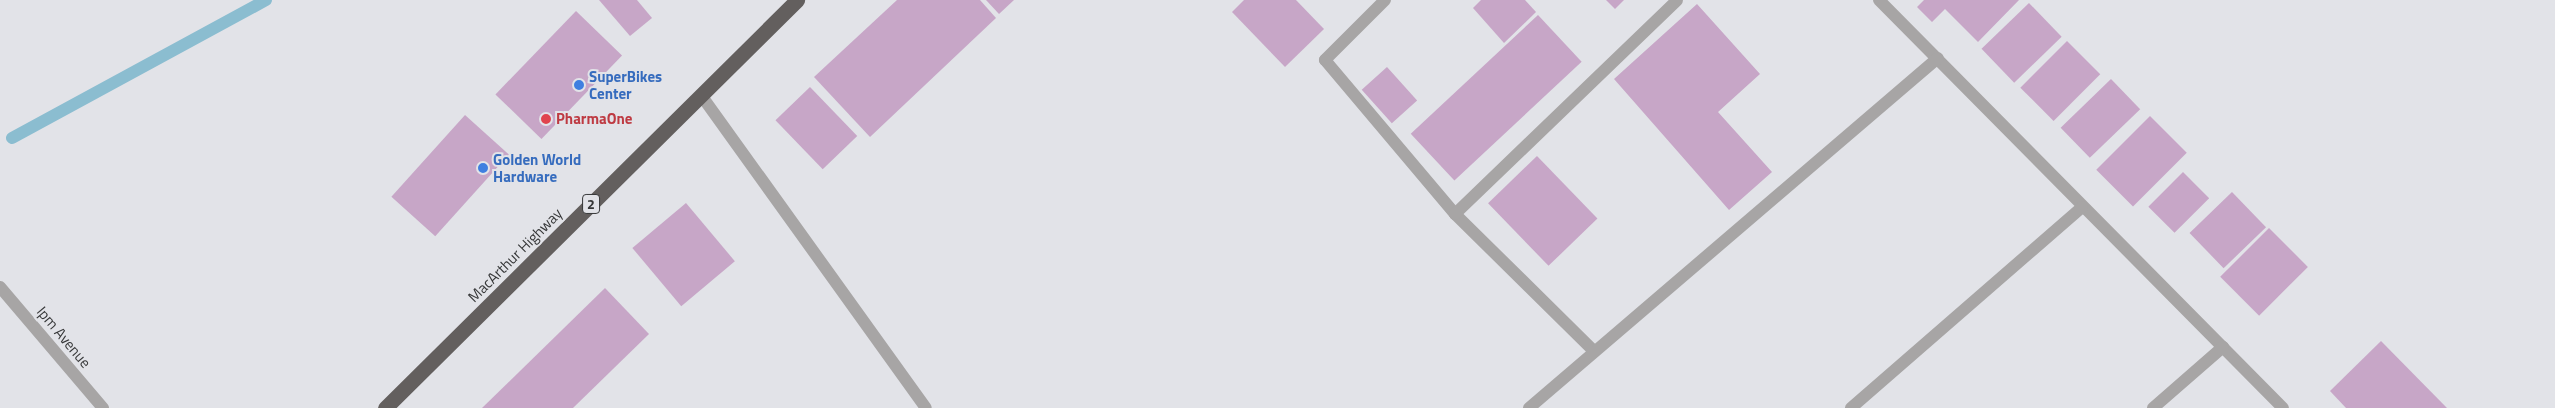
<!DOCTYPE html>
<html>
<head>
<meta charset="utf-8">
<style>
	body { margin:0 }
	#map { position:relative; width:2555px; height:408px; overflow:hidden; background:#e2e3e8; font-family:"Titillium Web",sans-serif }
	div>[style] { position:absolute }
	.stream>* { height:12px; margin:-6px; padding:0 6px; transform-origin:6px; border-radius:6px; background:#8bbdd0 }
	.building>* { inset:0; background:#c7a6c7; transform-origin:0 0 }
	.minor>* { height:12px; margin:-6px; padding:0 6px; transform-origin:6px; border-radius:6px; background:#a7a5a5 }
	.highway>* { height:15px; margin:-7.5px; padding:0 7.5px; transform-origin:7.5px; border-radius:7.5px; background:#635f5e }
	.dots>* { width:14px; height:14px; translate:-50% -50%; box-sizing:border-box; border:2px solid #e2e3e8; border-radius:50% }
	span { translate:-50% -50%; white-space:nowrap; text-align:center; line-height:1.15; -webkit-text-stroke:4px #e2e3e8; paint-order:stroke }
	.shield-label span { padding:1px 4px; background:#e2e3e8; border:1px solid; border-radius:4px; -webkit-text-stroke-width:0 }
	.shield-label { font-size:14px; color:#363738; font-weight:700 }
	.shop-label { font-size:15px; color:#366cbe; font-weight:700 }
	.left { translate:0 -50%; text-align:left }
	.health-label { font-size:15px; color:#be3a42; font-weight:700 }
	.street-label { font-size:15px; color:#363738 }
</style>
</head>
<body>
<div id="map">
	<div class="stream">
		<div style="left:12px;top:138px;width:289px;rotate:-28.5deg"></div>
	</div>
	<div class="building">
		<div style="clip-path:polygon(599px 0,637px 0,652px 18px,630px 36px)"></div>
		<div style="clip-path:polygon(897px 0,980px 0,996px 18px,870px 137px,814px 77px)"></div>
		<div style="clip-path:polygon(986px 0,1014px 0,999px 14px)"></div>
		<div style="clip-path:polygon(1244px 0,1296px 0,1324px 29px,1285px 67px,1232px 12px)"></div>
		<div style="clip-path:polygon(1481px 0,1525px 0,1536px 12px,1504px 43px,1473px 8px)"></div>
		<div style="clip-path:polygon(1606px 0,1624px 0,1615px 9px)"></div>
		<div style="clip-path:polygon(1924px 0,2019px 0,1978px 42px,1945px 9px,1932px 22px,1917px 7px)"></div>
		<div style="left:2029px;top:3px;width:47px;height:66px;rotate:46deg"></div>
		<div style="clip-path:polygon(1697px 4px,1760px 74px,1718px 112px,1772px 172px,1729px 210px,1614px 79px)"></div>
		<div style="left:576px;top:11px;width:64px;height:116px;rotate:44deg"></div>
		<div style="left:1538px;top:15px;width:64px;height:174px;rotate:47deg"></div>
		<div style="left:2067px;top:41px;width:47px;height:66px;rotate:45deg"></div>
		<div style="left:1387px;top:67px;width:45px;height:34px;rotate:48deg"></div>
		<div style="left:2111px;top:79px;width:42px;height:70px;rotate:46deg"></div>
		<div style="left:810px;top:87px;width:68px;height:48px;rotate:46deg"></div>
		<div style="left:465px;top:115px;width:59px;height:110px;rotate:42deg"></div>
		<div style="left:2150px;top:116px;width:52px;height:76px;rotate:45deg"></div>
		<div style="left:1537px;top:156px;width:87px;height:68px;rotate:46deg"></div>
		<div style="left:2183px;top:172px;width:37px;height:49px;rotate:45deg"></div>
		<div style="left:2232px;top:192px;width:49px;height:59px;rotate:46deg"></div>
		<div style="left:686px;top:203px;width:76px;height:70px;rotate:50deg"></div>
		<div style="left:2269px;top:228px;width:55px;height:69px;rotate:45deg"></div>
		<div style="clip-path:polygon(605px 288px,649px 334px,573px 408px,482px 408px)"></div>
		<div style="clip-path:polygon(2381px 341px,2447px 408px,2346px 408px,2330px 391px)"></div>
	</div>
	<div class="minor">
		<div style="left:1385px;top:0;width:85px;rotate:135deg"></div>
		<div style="left:1325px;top:60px;width:202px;rotate:49.8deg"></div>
		<div style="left:1455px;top:214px;width:195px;rotate:44.6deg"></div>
		<div style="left:1879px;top:0;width:574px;rotate:45.28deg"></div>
		<div style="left:701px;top:95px;width:385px;rotate:54.3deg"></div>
		<div style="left:1455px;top:214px;width:308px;rotate:-43.9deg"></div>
		<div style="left:0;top:287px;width:159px;rotate:49.6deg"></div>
		<div style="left:1529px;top:408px;width:538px;rotate:-40.56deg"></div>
		<div style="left:1851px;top:408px;width:306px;rotate:-41deg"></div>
		<div style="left:2153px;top:408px;width:93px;rotate:-41.1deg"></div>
	</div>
	<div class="highway">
		<div style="left:385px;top:408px;width:580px;rotate:-44.72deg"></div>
	</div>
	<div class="dots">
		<div style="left:579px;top:85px;background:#3f7fe0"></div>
		<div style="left:546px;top:119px;background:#e0444e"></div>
		<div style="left:483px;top:168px;background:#3f7fe0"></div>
	</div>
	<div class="shield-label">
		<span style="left:591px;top:204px">2</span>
	</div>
	<div class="shop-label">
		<span class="left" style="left:589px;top:85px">SuperBikes<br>Center</span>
		<span class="left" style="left:493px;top:168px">Golden World<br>Hardware</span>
	</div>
	<div class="health-label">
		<span class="left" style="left:556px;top:119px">PharmaOne</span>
	</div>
	<div class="street-label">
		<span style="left:515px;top:255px;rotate:-45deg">MacArthur Highway</span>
		<span style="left:64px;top:337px;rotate:50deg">Ipm Avenue</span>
	</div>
</div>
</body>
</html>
